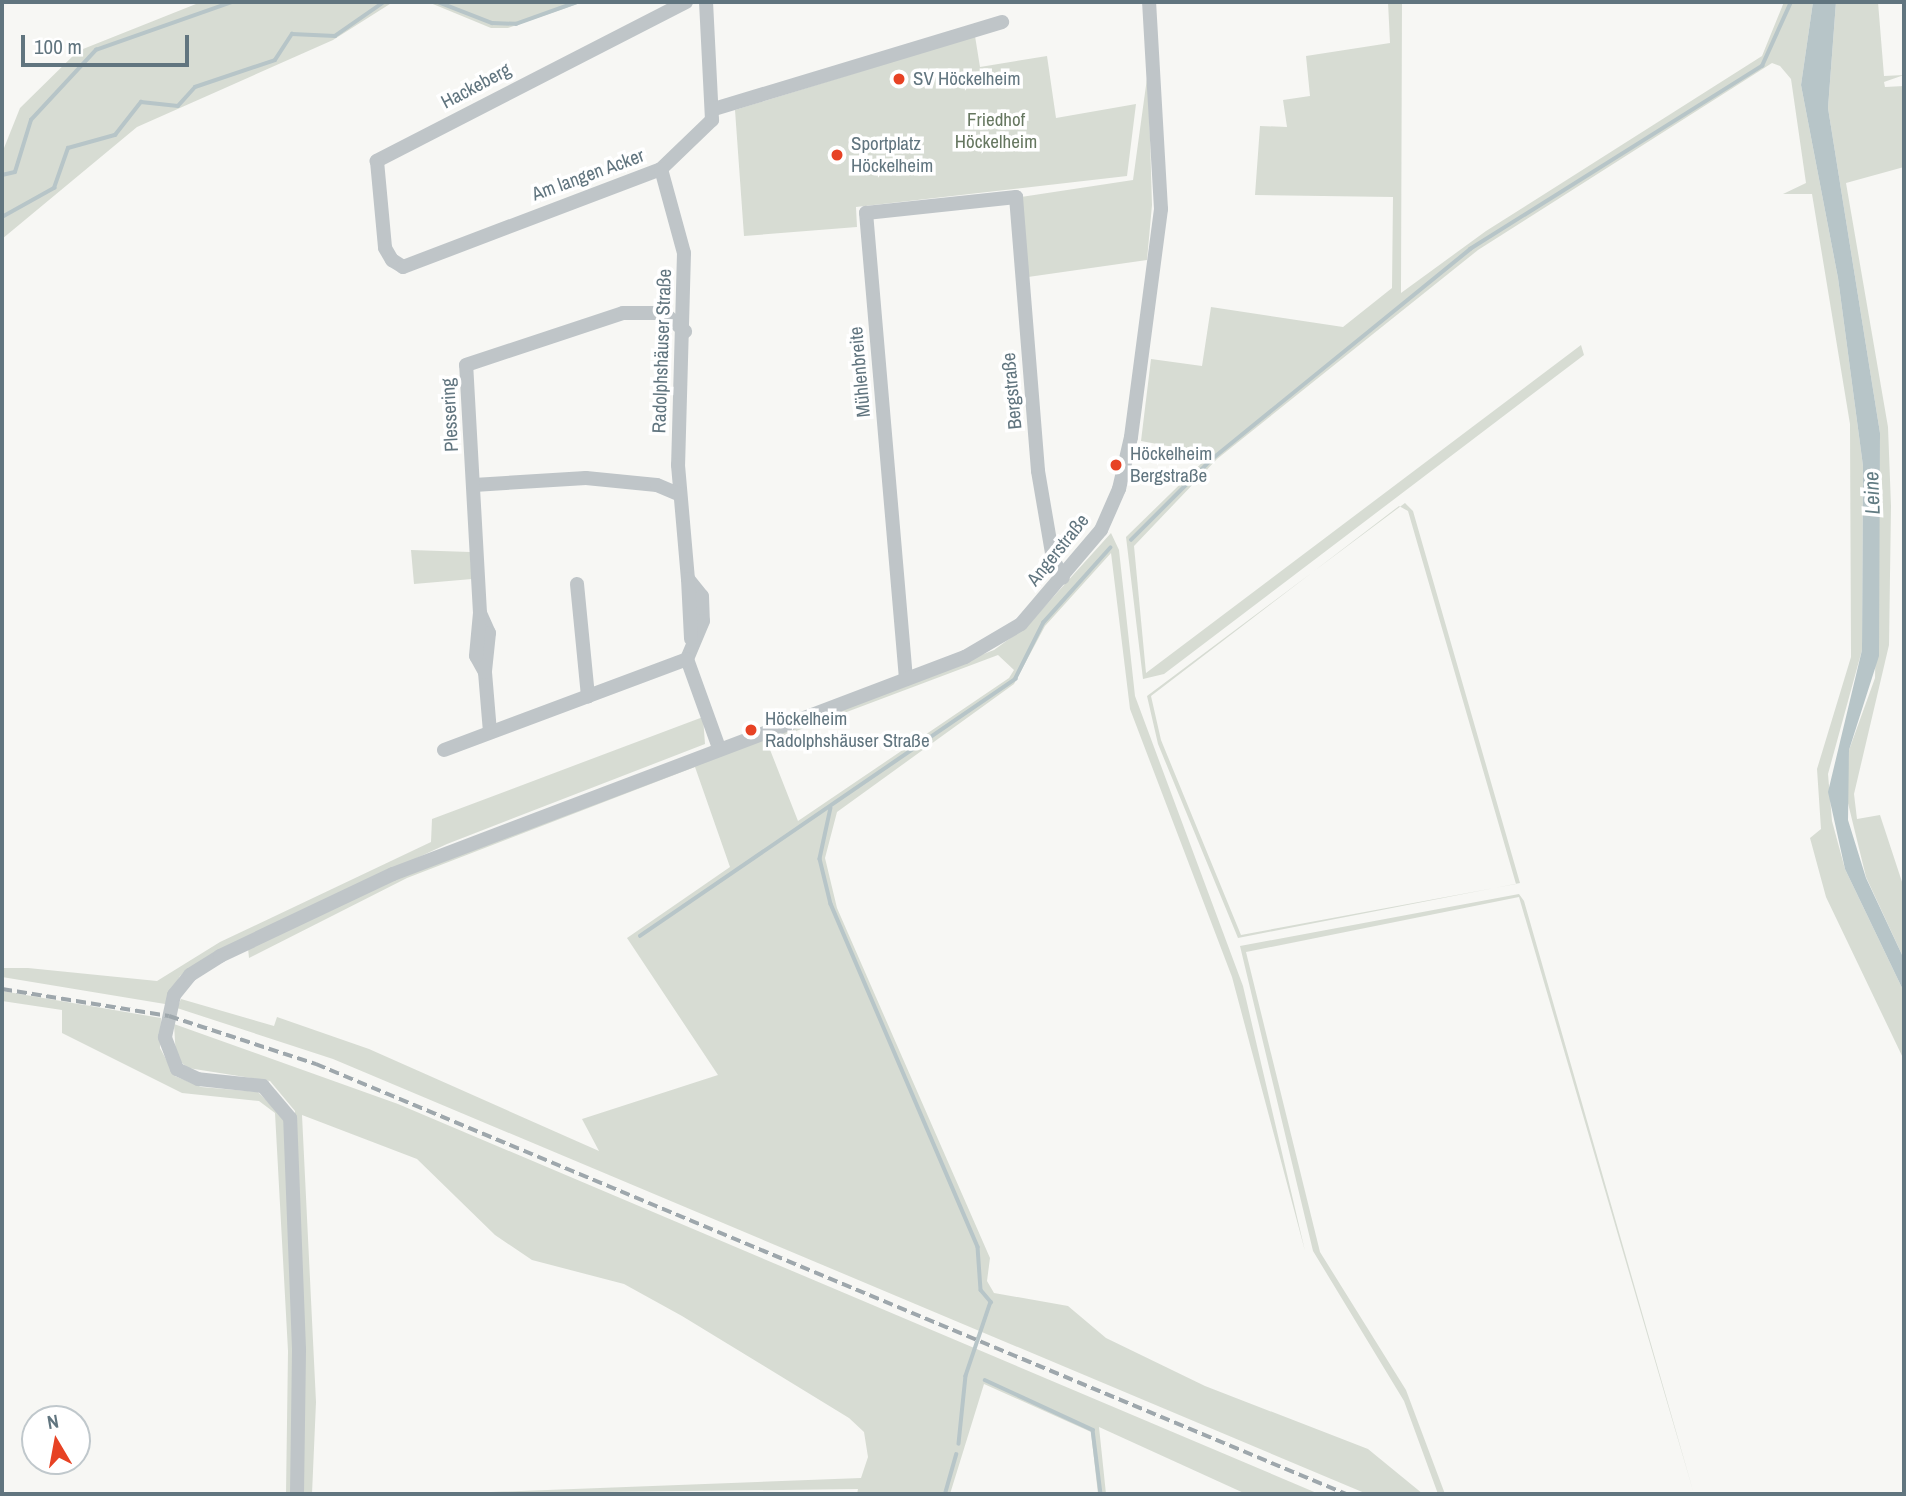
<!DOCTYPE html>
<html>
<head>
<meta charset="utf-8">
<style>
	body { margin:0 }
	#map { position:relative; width:1906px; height:1496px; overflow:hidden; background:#f7f7f4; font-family:"Archivo Narrow",sans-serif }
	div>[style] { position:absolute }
	.green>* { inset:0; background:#d7dcd3 }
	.water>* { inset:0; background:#b7c5c8 }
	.stream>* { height:3.5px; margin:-1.75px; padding:0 1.75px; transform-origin:1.75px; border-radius:1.75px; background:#b7c5c8 }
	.minor>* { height:14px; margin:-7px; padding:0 7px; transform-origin:7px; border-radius:7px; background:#bfc5c8 }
	.rail>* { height:3.5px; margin-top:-1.75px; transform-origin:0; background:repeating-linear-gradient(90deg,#9ea7ac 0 10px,transparent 0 15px) }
	.dots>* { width:19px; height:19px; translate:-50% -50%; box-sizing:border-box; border:4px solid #fff; border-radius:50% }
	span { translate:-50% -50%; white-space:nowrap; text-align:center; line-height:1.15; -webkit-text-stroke:7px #fff; paint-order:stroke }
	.poi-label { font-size:19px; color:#61757f }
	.left { translate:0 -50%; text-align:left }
	.street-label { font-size:19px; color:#61757f }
	.park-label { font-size:19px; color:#667760 }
	.water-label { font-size:21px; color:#617b82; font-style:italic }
	.frame { position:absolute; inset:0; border:4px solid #61757f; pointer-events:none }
	.north { position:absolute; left:21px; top:1405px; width:70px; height:70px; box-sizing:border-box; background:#fff; border:2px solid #c0c8cc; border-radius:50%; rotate:350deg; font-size:19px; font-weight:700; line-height:28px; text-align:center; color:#61757f }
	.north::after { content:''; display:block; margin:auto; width:24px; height:32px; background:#e74224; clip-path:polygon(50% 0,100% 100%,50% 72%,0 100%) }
	.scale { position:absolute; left:21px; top:35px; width:168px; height:32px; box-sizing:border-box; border:4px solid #61757f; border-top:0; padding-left:9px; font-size:21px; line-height:24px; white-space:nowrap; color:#61757f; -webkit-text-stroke:5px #fff; paint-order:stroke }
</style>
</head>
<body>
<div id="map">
	<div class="green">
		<div style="clip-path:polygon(201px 2px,393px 2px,333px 40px,137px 127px,2px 239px,2px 153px,20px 108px,78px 51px)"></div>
		<div style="clip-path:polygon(428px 2px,583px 2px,508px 28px,491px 28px)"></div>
		<div style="clip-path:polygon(1388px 2px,1402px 2px,1401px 293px,1486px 231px,1762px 56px,1784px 2px,1813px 2px,1801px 85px,1838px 278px,1863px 466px,1862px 650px,1828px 774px,1832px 821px,1845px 869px,1904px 992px,1904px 1060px,1826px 897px,1810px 838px,1821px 829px,1817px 769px,1851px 657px,1850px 424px,1812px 194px,1783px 194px,1806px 183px,1791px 79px,1780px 66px,1772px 63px,1478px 250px,1217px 459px,1134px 546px,1146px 673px,1581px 345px,1584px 355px,1164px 674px,1143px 679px,1126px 537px,1211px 454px,1141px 441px,1151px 359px,1202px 366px,1211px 307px,1343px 327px,1392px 288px,1393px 197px,1255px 195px,1260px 126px,1287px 127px,1283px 100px,1310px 96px,1306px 56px,1390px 43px)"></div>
		<div style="clip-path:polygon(1836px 2px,1878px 2px,1884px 76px,1904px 75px,1884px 82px,1885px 87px,1904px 86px,1904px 167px,1846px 183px,1888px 427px,1891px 506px,1889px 645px,1854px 794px,1857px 819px,1880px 815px,1904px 888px,1904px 959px,1866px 877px,1846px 795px,1849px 750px,1875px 678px,1880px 433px,1828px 108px)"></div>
		<div style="clip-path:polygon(975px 36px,980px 67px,1047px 56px,1056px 118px,1136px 104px,1127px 176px,856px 207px,857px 227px,744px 236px,735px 110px)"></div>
		<div style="clip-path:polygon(1148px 71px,1152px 205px,1147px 260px,1028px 277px,1021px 197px,1133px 180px)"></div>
		<div style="clip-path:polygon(evenodd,1405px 503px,1413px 511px,1520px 883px,1238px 938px,1158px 744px,1147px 696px,1405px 503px,1399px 506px,1408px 511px,1516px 884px,1241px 935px,1161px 740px,1151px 696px,1399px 506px)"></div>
		<div style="clip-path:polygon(evenodd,1111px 533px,1119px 550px,1135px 696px,1243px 986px,1305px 1251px,1232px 977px,1130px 709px,1111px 553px,1045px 626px,1014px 684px,837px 812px,825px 858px,837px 908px,990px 1258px,987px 1281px,994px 1293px,1068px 1306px,1106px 1338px,1205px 1386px,1368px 1449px,1423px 1494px,1367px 1494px,333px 1059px,177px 1008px,181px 999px,274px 1026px,277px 1017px,369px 1049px,599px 1151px,582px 1119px,718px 1075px,627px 938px,730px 867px,695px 767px,407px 878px,249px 958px,248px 948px,379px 885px,994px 650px,1027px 626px,1111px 533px,998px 655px,1014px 670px,1009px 678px,798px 821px,767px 742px,998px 655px)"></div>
		<div style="clip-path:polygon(411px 550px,470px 552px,472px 579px,414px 584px)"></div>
		<div style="clip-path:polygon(703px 717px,705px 744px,447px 844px,219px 950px,180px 976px,165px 1004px,2px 977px,2px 968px,28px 968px,157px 981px,220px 942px,431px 842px,432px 819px)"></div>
		<div style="clip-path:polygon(1519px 894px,1524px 901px,1694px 1494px,1519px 897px,1246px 952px,1320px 1252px,1406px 1390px,1445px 1494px,1438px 1494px,1404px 1401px,1313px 1251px,1240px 946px)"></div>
		<div style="clip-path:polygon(2px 991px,161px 1018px,160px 1048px,175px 1076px,201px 1087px,258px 1092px,285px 1119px,296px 1351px,292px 1494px,286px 1494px,288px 1351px,275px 1113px,259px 1101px,182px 1093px,62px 1033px,62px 1010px,2px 1001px)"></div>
		<div style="clip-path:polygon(174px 1024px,398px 1104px,1319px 1494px,1246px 1494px,1099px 1427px,1106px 1494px,1098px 1494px,1091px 1432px,984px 1384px,950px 1494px,857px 1494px,858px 1489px,439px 1494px,861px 1478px,868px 1457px,864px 1432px,849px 1418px,682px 1316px,624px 1284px,532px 1260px,495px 1235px,417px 1159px,302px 1115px,316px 1402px,312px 1494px,303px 1494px,295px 1111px,270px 1081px,188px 1068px,176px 1058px)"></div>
	</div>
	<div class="water">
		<div style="clip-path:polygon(1813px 2px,1836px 2px,1828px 108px,1880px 433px,1879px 656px,1849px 750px,1848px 820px,1866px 878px,1904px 959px,1904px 992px,1845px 869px,1828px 792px,1862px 650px,1863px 466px,1838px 278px,1801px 85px)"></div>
	</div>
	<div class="stream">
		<div style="left:438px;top:2px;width:58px;rotate:21.3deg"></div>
		<div style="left:492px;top:23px;width:24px;rotate:2deg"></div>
		<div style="left:516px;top:24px;width:65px;rotate:-19.8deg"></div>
		<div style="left:2px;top:175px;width:13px;rotate:-13deg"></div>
		<div style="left:15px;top:172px;width:54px;rotate:-72.9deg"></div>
		<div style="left:31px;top:120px;width:96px;rotate:-47.1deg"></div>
		<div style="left:96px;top:50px;width:144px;rotate:-19.4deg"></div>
		<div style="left:2px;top:217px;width:60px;rotate:-29.1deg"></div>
		<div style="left:54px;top:188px;width:42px;rotate:-70.7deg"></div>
		<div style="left:68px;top:148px;width:49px;rotate:-15.5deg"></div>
		<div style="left:115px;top:135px;width:42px;rotate:-51.8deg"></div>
		<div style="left:141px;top:102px;width:37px;rotate:6deg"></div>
		<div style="left:178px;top:106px;width:25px;rotate:-48deg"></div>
		<div style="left:195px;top:87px;width:84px;rotate:-18.6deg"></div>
		<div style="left:275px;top:60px;width:31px;rotate:-57deg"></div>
		<div style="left:292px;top:34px;width:43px;rotate:2.7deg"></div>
		<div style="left:335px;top:36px;width:60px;rotate:-34.8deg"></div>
		<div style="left:1131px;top:540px;width:115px;rotate:-45deg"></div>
		<div style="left:1212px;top:459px;width:333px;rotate:-39.1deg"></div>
		<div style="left:1470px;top:249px;width:345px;rotate:-32.1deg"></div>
		<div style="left:1762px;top:66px;width:70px;rotate:-65.6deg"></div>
		<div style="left:831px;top:808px;width:52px;rotate:102.2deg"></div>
		<div style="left:820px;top:859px;width:46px;rotate:76.3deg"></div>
		<div style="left:831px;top:904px;width:373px;rotate:66.8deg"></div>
		<div style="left:978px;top:1247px;width:43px;rotate:86deg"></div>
		<div style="left:981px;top:1290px;width:16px;rotate:50deg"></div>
		<div style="left:991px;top:1302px;width:78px;rotate:108.7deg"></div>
		<div style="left:966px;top:1376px;width:68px;rotate:95.9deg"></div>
		<div style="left:640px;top:936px;width:455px;rotate:-34.4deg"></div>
		<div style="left:1015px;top:679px;width:63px;rotate:-63.4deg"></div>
		<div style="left:1043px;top:623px;width:101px;rotate:-48.2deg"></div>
		<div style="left:985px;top:1380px;width:119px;rotate:24.8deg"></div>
		<div style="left:1093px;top:1430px;width:64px;rotate:82.9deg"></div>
		<div style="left:945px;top:1494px;width:41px;rotate:-74.2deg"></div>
	</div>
	<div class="minor">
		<div style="left:686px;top:2px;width:348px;rotate:152.8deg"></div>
		<div style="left:377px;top:161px;width:87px;rotate:84.7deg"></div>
		<div style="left:385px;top:248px;width:14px;rotate:60deg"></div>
		<div style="left:392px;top:260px;width:13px;rotate:32deg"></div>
		<div style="left:403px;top:267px;width:276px;rotate:-20.8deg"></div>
		<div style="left:661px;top:169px;width:71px;rotate:-43.9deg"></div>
		<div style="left:712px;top:120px;width:118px;rotate:-92.9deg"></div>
		<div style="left:714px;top:109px;width:301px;rotate:-16.8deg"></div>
		<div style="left:661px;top:169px;width:87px;rotate:74.7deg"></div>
		<div style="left:684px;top:253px;width:212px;rotate:91.6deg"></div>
		<div style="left:678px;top:465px;width:114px;rotate:85deg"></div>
		<div style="left:688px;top:579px;width:22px;rotate:51deg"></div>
		<div style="left:702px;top:596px;width:25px;rotate:88deg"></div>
		<div style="left:703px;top:621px;width:41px;rotate:112.8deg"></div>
		<div style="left:687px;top:659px;width:95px;rotate:70.2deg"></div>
		<div style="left:474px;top:485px;width:112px;rotate:-3.6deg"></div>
		<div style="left:586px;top:478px;width:71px;rotate:5.6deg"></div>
		<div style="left:657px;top:485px;width:25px;rotate:23deg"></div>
		<div style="left:688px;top:579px;width:60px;rotate:87.1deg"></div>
		<div style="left:577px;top:584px;width:113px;rotate:84.4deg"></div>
		<div style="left:480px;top:613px;width:22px;rotate:66deg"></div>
		<div style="left:489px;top:633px;width:39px;rotate:96deg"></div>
		<div style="left:906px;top:679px;width:468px;rotate:-94.9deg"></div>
		<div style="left:866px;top:213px;width:151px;rotate:-6.1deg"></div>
		<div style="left:1016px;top:197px;width:275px;rotate:85.4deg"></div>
		<div style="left:1038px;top:471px;width:89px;rotate:80.3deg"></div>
		<div style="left:1053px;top:559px;width:21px;rotate:62deg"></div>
		<div style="left:490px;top:732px;width:60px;rotate:-94.8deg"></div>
		<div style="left:485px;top:672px;width:18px;rotate:-119deg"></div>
		<div style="left:476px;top:656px;width:43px;rotate:-84.7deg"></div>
		<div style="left:480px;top:613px;width:248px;rotate:-93.2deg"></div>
		<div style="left:466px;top:365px;width:165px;rotate:-18.3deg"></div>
		<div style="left:623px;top:313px;width:41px"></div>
		<div style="left:664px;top:313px;width:28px;rotate:41deg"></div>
		<div style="left:444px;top:750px;width:259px;rotate:-20.5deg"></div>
		<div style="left:297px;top:1494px;width:145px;rotate:-89.2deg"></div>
		<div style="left:299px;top:1349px;width:231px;rotate:-92.2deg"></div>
		<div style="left:290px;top:1118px;width:42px;rotate:-130.2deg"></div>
		<div style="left:263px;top:1086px;width:65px;rotate:-173.9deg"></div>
		<div style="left:198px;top:1079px;width:23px;rotate:-155deg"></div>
		<div style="left:177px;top:1069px;width:34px;rotate:-111deg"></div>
		<div style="left:165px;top:1037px;width:43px;rotate:-77.9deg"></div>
		<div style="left:174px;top:995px;width:26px;rotate:-51deg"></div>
		<div style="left:190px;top:975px;width:36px;rotate:-32deg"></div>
		<div style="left:220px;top:956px;width:191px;rotate:-25.4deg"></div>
		<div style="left:393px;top:874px;width:612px;rotate:-20.78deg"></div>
		<div style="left:965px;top:657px;width:65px;rotate:-30.5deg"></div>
		<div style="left:1021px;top:624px;width:123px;rotate:-49.6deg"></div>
		<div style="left:1101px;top:530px;width:45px;rotate:-66.3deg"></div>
		<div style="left:1119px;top:489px;width:53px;rotate:-77deg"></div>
		<div style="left:1131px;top:437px;width:230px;rotate:-82.5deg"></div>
		<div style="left:1161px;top:209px;width:207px;rotate:-93.3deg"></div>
	</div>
	<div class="rail">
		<div style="left:2px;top:989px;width:169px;rotate:9.2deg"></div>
		<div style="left:169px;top:1016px;width:155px;rotate:18.1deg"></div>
		<div style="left:316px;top:1064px;width:1116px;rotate:22.66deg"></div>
	</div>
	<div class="dots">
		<div style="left:899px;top:79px;background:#e74224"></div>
		<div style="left:837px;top:155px;background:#e74224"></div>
		<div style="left:1116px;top:465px;background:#e74224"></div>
		<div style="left:751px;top:730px;background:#e74224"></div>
	</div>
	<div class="poi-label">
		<span class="left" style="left:913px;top:79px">SV Höckelheim</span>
		<span class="left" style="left:851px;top:155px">Sportplatz<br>Höckelheim</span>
		<span class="left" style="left:1130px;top:465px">Höckelheim<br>Bergstraße</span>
		<span class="left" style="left:765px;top:730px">Höckelheim<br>Radolphshäuser Straße</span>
	</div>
	<div class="street-label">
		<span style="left:476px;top:86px;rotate:-28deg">Hackeberg</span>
		<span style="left:588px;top:175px;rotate:-20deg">Am langen Acker</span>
		<span style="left:662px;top:351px;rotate:-88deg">Radolphshäuser Straße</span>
		<span style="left:860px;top:372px;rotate:-95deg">Mühlenbreite</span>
		<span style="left:1012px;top:391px;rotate:-95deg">Bergstraße</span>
		<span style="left:450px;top:415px;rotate:-93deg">Plessering</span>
		<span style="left:1058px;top:550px;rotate:-51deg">Angerstraße</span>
	</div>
	<div class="park-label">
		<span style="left:996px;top:131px">Friedhof<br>Höckelheim</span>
	</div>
	<div class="water-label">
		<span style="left:1872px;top:493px;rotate:-92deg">Leine</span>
	</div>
	<div class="frame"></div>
	<div class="north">N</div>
	<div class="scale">100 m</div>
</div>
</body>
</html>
